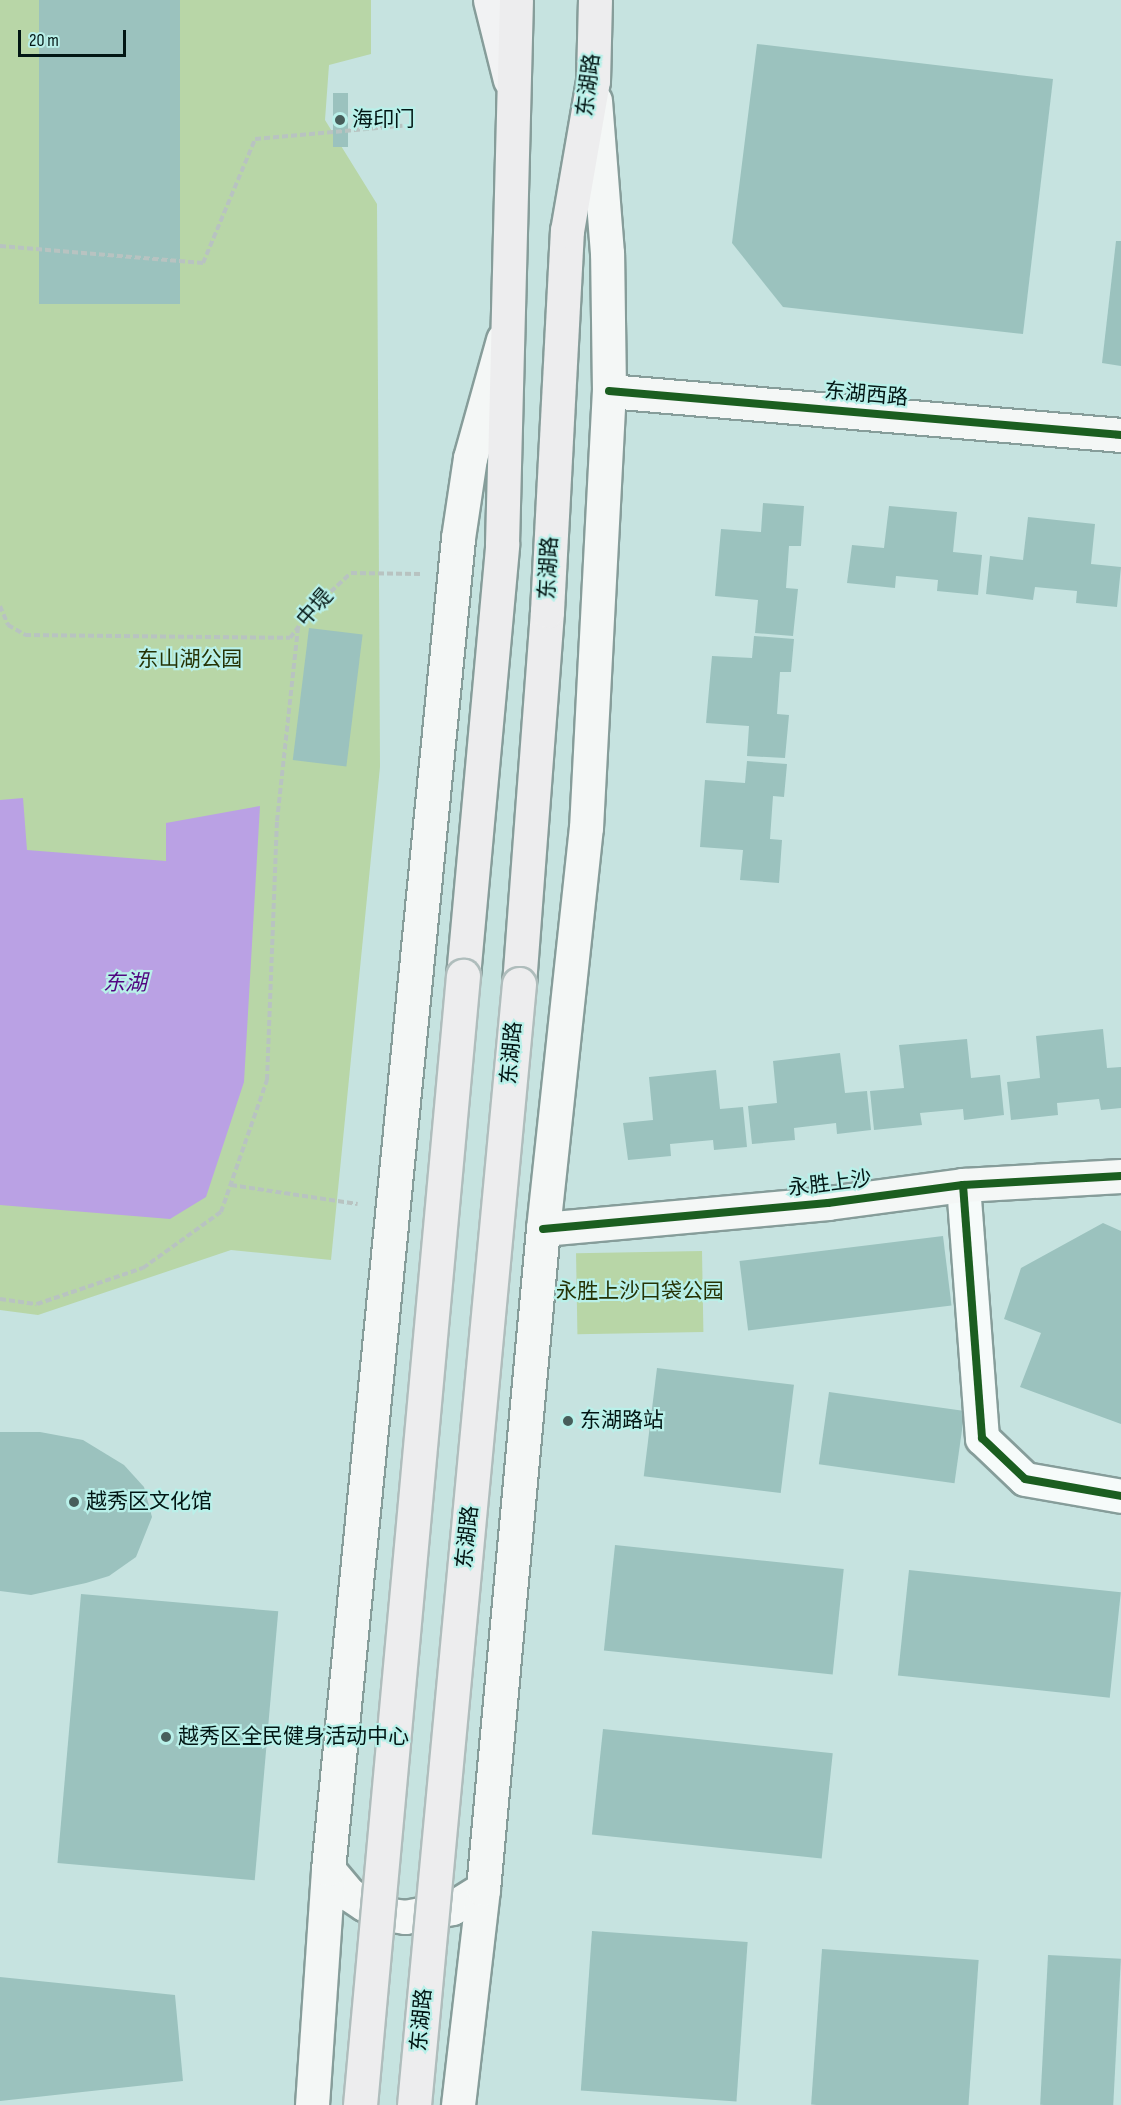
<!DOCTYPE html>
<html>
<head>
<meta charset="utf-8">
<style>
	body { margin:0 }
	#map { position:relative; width:1121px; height:2105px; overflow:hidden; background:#c6e3e0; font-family:"Sofia Sans Condensed","Noto Sans SC",sans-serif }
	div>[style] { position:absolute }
	.green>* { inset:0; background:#b8d6a7; transform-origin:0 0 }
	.water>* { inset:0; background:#baa1e4 }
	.building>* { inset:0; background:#9bc2be; transform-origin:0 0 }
	.path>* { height:4px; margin-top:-2px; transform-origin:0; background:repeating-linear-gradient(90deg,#b8c3c1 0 6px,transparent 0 9px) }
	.roads { filter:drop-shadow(2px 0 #869d9a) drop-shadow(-2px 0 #869d9a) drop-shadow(0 2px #869d9a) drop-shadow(0 -2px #869d9a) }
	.street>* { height:33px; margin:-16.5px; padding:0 16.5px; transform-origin:16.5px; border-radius:16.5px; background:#f6fbfa }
	.secondary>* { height:33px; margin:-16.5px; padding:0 16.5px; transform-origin:16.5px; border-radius:16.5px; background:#f4f7f6 }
	.primary>* { height:33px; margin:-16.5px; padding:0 16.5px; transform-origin:16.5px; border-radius:16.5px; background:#f1f2f3 }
	.highway>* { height:33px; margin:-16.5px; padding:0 16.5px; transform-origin:16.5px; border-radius:16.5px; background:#ededee }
	.bridges { filter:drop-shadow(2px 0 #afbdbc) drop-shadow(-2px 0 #afbdbc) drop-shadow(0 2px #afbdbc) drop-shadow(0 -2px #afbdbc) }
	.highway-bridge>* { height:33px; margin:-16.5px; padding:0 16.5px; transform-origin:16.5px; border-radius:16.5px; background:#ededee }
	.cycleway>* { height:8px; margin:-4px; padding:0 4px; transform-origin:4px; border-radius:4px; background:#1b5e20 }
	.dots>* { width:16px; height:16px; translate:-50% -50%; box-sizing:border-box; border:3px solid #b9f0e9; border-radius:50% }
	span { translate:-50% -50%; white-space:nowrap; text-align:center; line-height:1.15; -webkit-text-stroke:4.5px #b9f0e9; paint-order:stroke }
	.street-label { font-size:21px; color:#021614 }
	.poi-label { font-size:21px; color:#021614 }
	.left { translate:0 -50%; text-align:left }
	.park-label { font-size:21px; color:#253305 }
	.water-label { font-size:22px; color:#520781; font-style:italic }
	.scale { position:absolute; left:18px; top:30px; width:108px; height:27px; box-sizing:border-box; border:3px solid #021614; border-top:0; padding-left:8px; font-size:18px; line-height:21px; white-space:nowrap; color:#021614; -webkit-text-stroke:4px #b9f0e9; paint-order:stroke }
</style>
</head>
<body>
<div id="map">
	<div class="green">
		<div style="clip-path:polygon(0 0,371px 0,371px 54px,329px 65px,325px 120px,377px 204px,380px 767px,331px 1260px,231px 1250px,38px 1315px,0 1310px)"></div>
		<div style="left:702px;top:1251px;width:81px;height:126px;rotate:89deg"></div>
	</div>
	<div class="water">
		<div style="clip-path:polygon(23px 798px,27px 850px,166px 861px,166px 823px,260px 806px,244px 1082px,206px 1197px,170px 1219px,0 1205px,0 800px)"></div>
	</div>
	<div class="building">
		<div style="left:39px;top:0;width:141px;height:304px"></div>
		<div style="clip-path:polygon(757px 44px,1053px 79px,1023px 334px,783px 307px,732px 243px)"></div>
		<div style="left:333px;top:93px;width:15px;height:54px"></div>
		<div style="clip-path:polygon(1116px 241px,1121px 241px,1121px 366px,1102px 363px)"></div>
		<div style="clip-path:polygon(763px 503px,804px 506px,801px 546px,789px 546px,786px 588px,798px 589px,793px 636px,755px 633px,758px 600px,715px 596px,721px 529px,761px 532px)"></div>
		<div style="clip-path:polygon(889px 506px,957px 512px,953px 552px,982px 555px,978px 595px,937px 591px,938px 580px,896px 576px,895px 588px,847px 583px,852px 545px,884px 548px)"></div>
		<div style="clip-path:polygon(1028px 517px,1095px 524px,1091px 564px,1121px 567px,1117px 607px,1076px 603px,1077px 591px,1035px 587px,1033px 600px,986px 594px,990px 556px,1023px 560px)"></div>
		<div style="left:309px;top:628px;width:54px;height:133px;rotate:7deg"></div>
		<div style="clip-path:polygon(754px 636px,794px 639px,791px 672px,780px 672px,777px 714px,789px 715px,785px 758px,747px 756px,749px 726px,706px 723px,712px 656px,752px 658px)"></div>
		<div style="clip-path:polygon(747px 761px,787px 764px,784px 797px,773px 796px,770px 839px,782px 840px,779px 883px,740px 880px,743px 850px,700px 847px,705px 780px,745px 783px)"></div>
		<div style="clip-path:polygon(1103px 1029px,1107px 1068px,1121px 1067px,1121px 1108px,1101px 1110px,1099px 1099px,1057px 1103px,1058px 1115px,1011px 1120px,1007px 1082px,1040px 1078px,1036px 1036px)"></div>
		<div style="clip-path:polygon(967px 1039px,971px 1078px,1000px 1075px,1004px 1115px,964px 1120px,963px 1109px,920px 1113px,922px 1125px,874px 1130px,870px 1091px,904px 1088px,899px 1045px)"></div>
		<div style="clip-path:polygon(840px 1053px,845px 1093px,867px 1091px,871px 1130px,837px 1134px,836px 1123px,794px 1128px,795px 1140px,752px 1144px,748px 1106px,777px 1103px,773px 1061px)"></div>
		<div style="clip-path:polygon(716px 1070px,720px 1109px,743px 1107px,747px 1147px,714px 1150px,713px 1140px,670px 1144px,671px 1156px,628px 1160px,623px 1123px,653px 1120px,649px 1077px)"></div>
		<div style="clip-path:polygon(1103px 1223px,1121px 1231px,1121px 1424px,1020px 1387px,1041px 1333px,1004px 1319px,1021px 1268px)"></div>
		<div style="left:943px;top:1236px;width:70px;height:205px;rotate:83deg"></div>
		<div style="left:657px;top:1368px;width:138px;height:109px;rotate:7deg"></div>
		<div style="left:829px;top:1392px;width:137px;height:73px;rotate:8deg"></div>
		<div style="clip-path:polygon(0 1432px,40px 1432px,83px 1440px,124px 1465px,144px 1487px,152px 1517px,136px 1557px,109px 1576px,86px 1583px,31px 1595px,0 1591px)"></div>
		<div style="left:615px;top:1545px;width:230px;height:106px;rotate:6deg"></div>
		<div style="left:909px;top:1570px;width:213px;height:106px;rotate:6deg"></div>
		<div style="left:81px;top:1594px;width:198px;height:270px;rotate:5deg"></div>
		<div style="left:603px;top:1729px;width:231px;height:106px;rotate:6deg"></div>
		<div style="left:592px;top:1931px;width:156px;height:160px;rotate:4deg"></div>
		<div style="left:822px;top:1949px;width:157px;height:156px;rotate:4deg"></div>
		<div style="left:1048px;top:1955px;width:73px;height:150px;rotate:3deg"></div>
		<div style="clip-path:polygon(0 1977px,175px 1995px,183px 2081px,0 2101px)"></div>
	</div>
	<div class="path">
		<div style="left:0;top:246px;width:204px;rotate:4.8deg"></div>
		<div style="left:203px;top:263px;width:134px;rotate:-67.2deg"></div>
		<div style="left:255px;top:139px;width:148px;rotate:-5.1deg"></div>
		<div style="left:0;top:606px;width:21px;rotate:67deg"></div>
		<div style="left:8px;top:625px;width:20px;rotate:30deg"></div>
		<div style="left:25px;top:635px;width:265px;rotate:0.6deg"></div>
		<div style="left:290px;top:638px;width:35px;rotate:-53deg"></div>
		<div style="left:311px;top:610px;width:54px;rotate:-42.8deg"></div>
		<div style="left:351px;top:573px;width:69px;rotate:0.8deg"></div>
		<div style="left:231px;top:1185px;width:128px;rotate:8.5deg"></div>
		<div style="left:0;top:1299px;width:37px;rotate:8deg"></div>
		<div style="left:37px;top:1304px;width:112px;rotate:-18.8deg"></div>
		<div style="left:143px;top:1268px;width:96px;rotate:-35.7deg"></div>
		<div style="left:221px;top:1212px;width:140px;rotate:-70.8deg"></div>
		<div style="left:267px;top:1080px;width:259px;rotate:-87.8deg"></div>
		<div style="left:277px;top:821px;width:195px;rotate:-83.8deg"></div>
	</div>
	<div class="roads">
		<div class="street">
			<div style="left:963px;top:1185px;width:254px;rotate:85.7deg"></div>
			<div style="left:982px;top:1438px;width:59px;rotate:43.6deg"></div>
			<div style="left:1025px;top:1479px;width:97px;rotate:10deg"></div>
		</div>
		<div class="secondary">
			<div style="left:609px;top:391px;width:514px;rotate:4.91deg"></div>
			<div style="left:543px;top:1229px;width:286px;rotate:-5.2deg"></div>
			<div style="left:828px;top:1203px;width:136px;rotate:-7.6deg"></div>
			<div style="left:963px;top:1185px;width:158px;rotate:-3.3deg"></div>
			<div style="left:328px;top:1869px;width:33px;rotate:50deg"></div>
			<div style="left:349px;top:1894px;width:18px;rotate:34deg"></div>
			<div style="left:364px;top:1904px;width:22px;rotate:27deg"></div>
			<div style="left:384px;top:1914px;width:21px;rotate:8deg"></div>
			<div style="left:405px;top:1917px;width:48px;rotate:-10.8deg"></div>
			<div style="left:452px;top:1908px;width:36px;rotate:-32deg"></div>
			<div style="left:312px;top:2105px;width:237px;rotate:-86.1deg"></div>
			<div style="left:328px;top:1869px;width:1337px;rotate:-84.42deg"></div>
			<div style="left:458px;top:538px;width:81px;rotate:-81.5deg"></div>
			<div style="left:470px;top:458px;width:123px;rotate:-74.4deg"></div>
			<div style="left:458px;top:2105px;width:217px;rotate:-83.4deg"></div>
			<div style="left:483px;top:1889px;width:663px;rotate:-84.81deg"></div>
			<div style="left:543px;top:1229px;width:403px;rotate:-83.9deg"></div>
			<div style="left:586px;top:828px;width:438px;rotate:-87deg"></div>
			<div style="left:609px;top:391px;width:138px;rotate:-90.8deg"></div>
			<div style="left:607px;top:253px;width:153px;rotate:-94.5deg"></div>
		</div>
		<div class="primary">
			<div style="left:490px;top:0;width:82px;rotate:76deg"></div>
		</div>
		<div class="highway">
			<div style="left:463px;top:976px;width:434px;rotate:-84.8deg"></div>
			<div style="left:502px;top:544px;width:544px;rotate:-88.53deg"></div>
			<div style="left:519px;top:984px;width:374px;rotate:-85.7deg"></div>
			<div style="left:547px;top:611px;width:381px;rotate:-87deg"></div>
			<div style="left:567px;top:231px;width:152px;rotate:-80.2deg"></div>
			<div style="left:593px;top:81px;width:81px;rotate:-88.6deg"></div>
		</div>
	</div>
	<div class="bridges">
		<div class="highway-bridge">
			<div style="left:360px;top:2105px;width:1134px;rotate:-84.79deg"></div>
			<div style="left:414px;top:2105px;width:1126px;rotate:-84.65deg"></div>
		</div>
	</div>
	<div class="cycleway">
		<div style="left:609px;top:391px;width:514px;rotate:4.91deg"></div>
		<div style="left:963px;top:1185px;width:254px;rotate:85.7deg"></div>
		<div style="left:982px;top:1438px;width:59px;rotate:43.6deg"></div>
		<div style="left:1025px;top:1479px;width:97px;rotate:10deg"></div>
		<div style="left:543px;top:1229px;width:286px;rotate:-5.2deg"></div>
		<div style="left:828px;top:1203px;width:136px;rotate:-7.6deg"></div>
		<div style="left:963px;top:1185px;width:158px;rotate:-3.3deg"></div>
	</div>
	<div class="dots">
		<div style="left:340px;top:120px;background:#475e5b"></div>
		<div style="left:568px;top:1421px;background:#475e5b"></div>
		<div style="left:74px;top:1502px;background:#475e5b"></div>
		<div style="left:166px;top:1737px;background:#475e5b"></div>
	</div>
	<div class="street-label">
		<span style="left:589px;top:85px;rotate:-83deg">东湖路</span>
		<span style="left:866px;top:395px;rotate:5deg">东湖西路</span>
		<span style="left:549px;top:568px;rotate:-87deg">东湖路</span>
		<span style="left:315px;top:608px;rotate:-49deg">中堤</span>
		<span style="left:512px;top:1053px;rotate:-85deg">东湖路</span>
		<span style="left:830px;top:1184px;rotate:-7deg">永胜上沙</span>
		<span style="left:468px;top:1537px;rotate:-84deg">东湖路</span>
		<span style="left:422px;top:2020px;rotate:-85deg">东湖路</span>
	</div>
	<div class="poi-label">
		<span class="left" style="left:352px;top:120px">海印门</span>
		<span class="left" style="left:580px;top:1421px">东湖路站</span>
		<span class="left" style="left:86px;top:1502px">越秀区文化馆</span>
		<span class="left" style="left:178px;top:1737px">越秀区全民健身活动中心</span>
	</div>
	<div class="park-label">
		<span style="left:190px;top:660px">东山湖公园</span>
		<span style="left:640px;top:1292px">永胜上沙口袋公园</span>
	</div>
	<div class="water-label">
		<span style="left:125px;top:984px">东湖</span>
	</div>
	<div class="scale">20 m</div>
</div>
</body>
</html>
